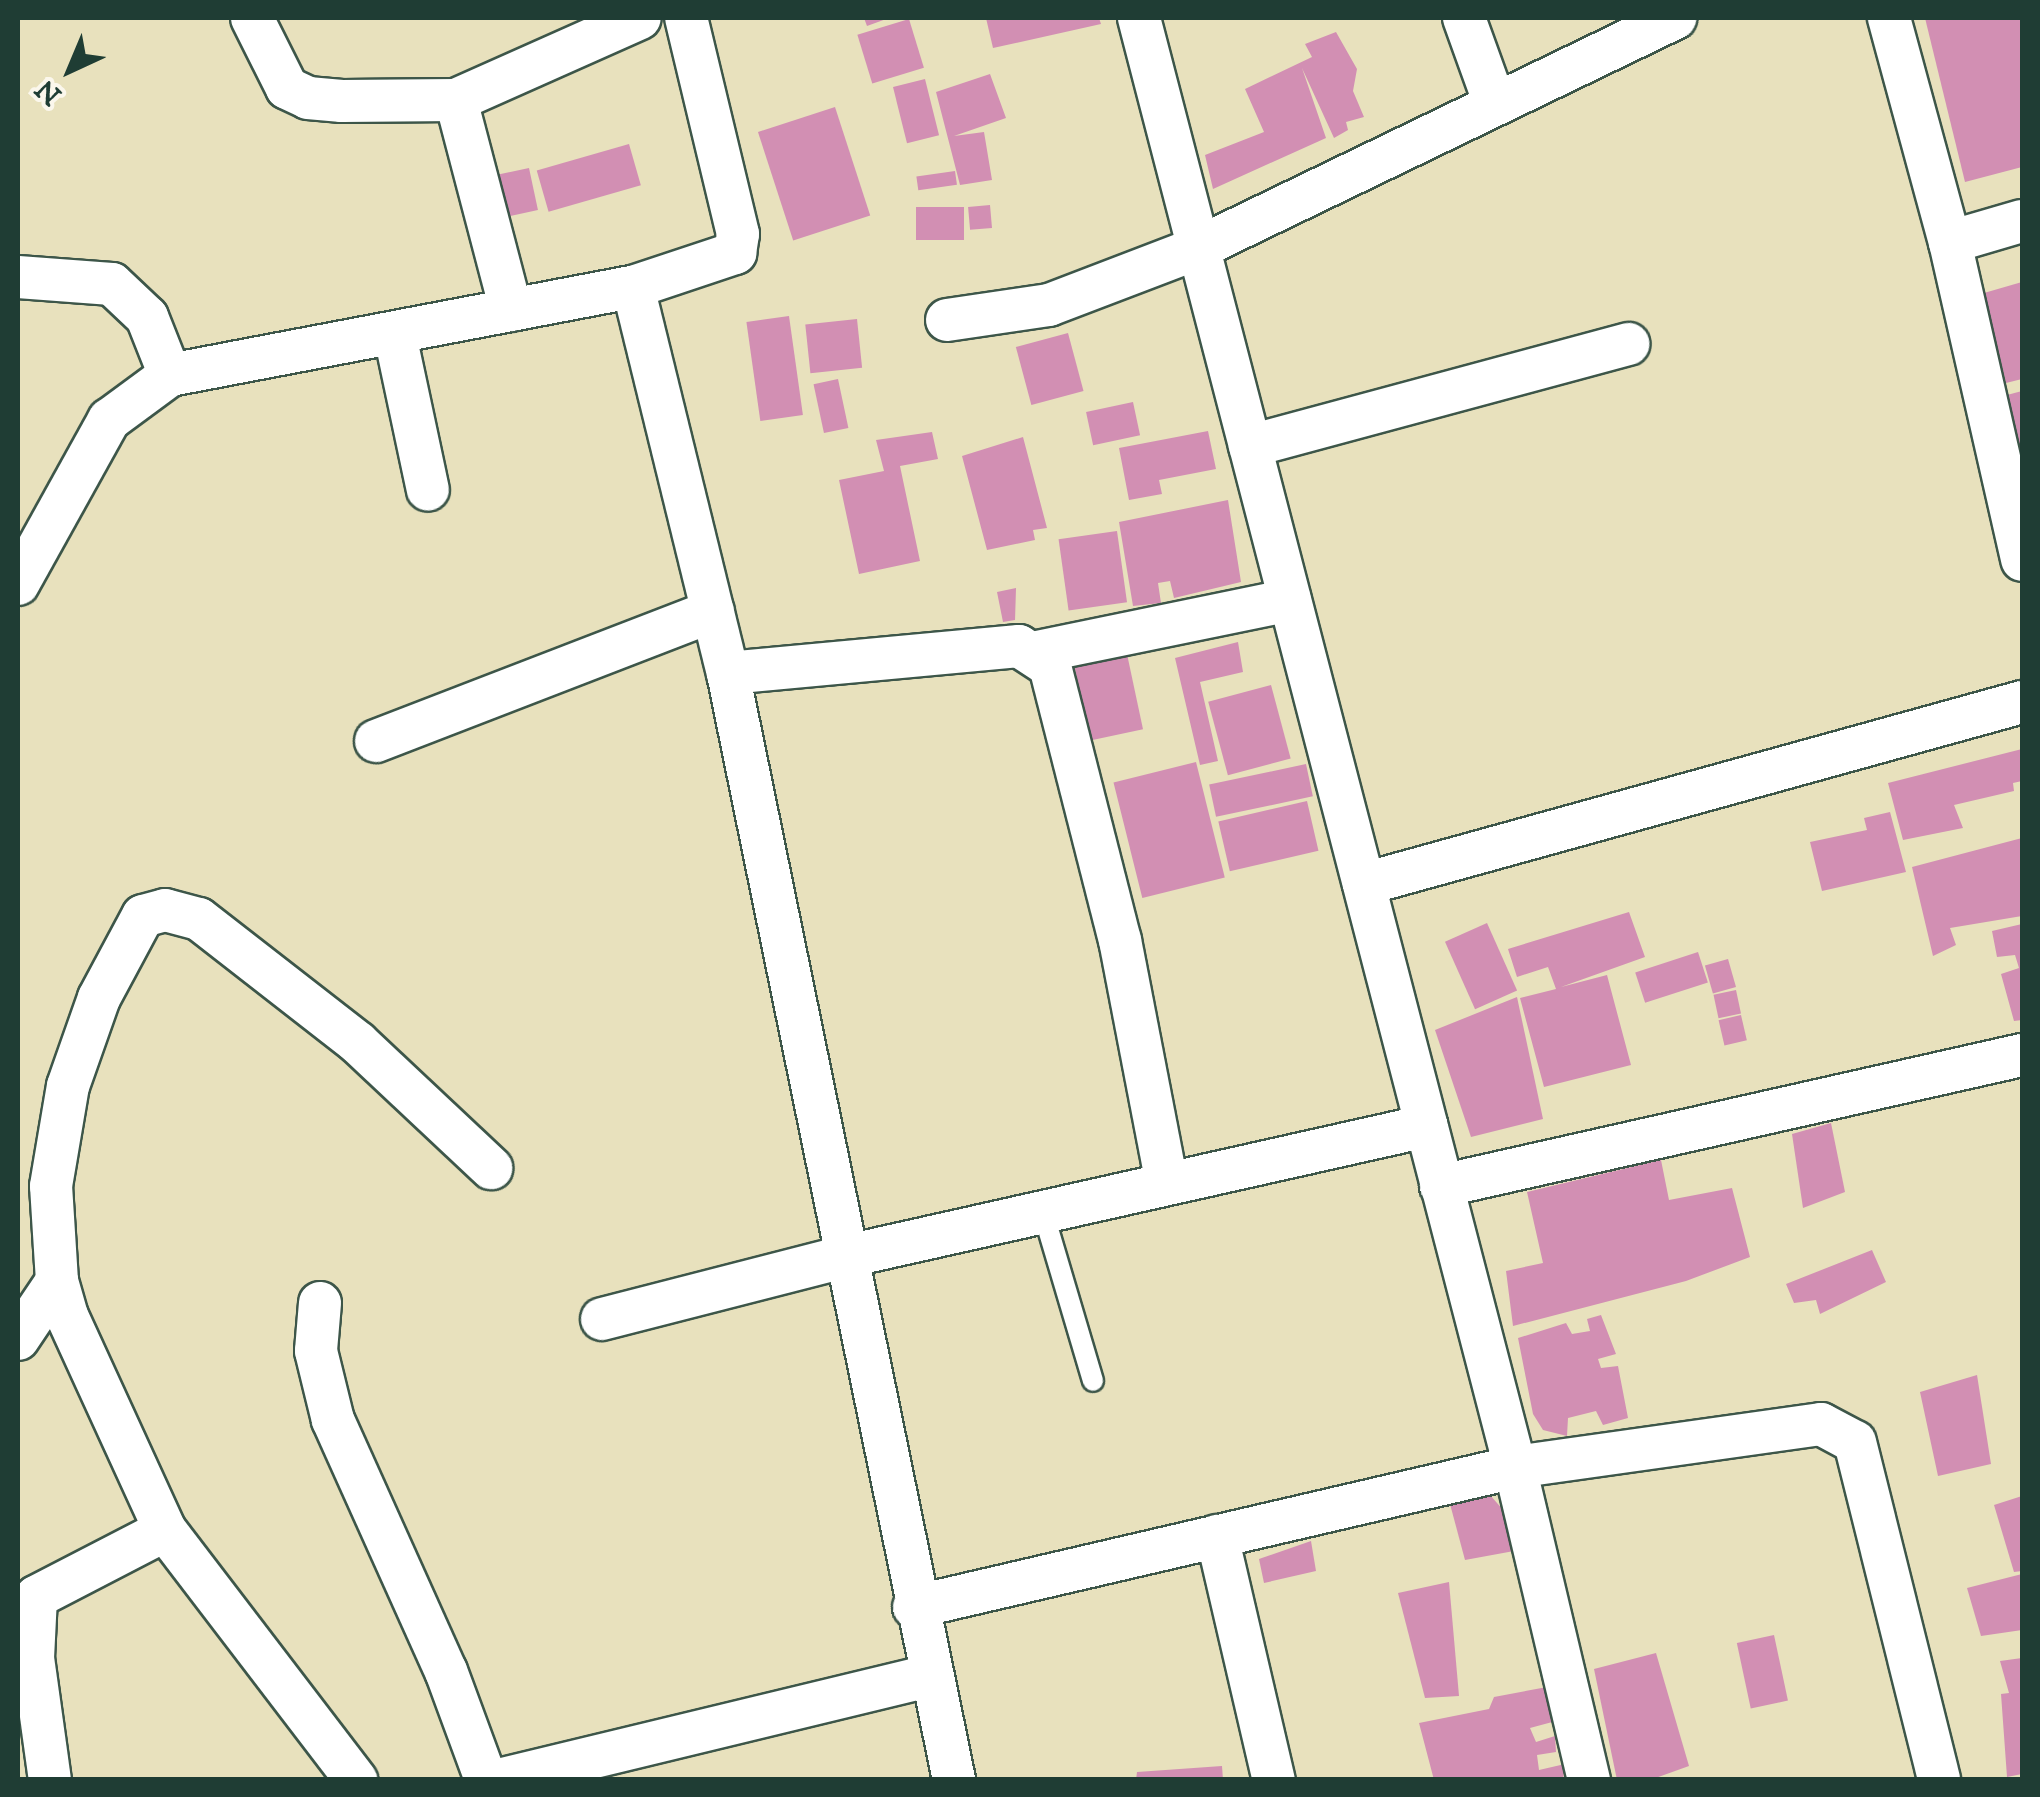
<!DOCTYPE html>
<html>
<head>
<meta charset="utf-8">
<style>
	body { margin:0 }
	#map { position:relative; width:2040px; height:1797px; overflow:hidden; background:#e8e1bd; font-family:"IM FELL DW Pica",serif }
	div>[style] { position:absolute }
	.building>* { inset:0; background:#d28fb3; transform-origin:0 0 }
	.roads { filter:drop-shadow(2px 0 #3d5649) drop-shadow(-2px 0 #3d5649) drop-shadow(0 2px #3d5649) drop-shadow(0 -2px #3d5649) }
	.lane>* { height:20px; margin:-10px; padding:0 10px; transform-origin:10px; border-radius:10px; background:#fff }
	.street>* { height:42px; margin:-21px; padding:0 21px; transform-origin:21px; border-radius:21px; background:#fff }
	span { translate:-50% -50%; white-space:nowrap; text-align:center; line-height:1.15; -webkit-text-stroke:9px #fbf7ec; paint-order:stroke }
	.frame { position:absolute; inset:0; border:20px solid #1f3d34; pointer-events:none }
	.north { position:absolute; left:20px; top:20px; width:100px; height:100px; -webkit-text-stroke:8px #fbf7ec; paint-order:stroke; rotate:224deg; font-size:28px; font-weight:700; line-height:40px; text-align:center; color:#1f3d34 }
	.north::after { content:''; display:block; margin:auto; width:35px; height:45px; background:#1f3d34; clip-path:polygon(50% 0,100% 100%,50% 72%,0 100%) }
</style>
</head>
<body>
<div id="map">
	<div class="building">
		<div style="clip-path:polygon(864px 18px,889px 18px,867px 26px)"></div>
		<div style="clip-path:polygon(986px 18px,1099px 18px,1101px 24px,993px 48px)"></div>
		<div style="clip-path:polygon(1925px 18px,2022px 18px,2022px 167px,1965px 182px)"></div>
		<div style="left:909px;top:19px;width:51px;height:54px;rotate:73deg"></div>
		<div style="clip-path:polygon(1336px 32px,1357px 69px,1353px 91px,1364px 117px,1346px 122px,1348px 130px,1334px 138px,1302px 68px,1326px 138px,1213px 189px,1205px 155px,1264px 132px,1245px 89px,1312px 57px,1305px 44px)"></div>
		<div style="clip-path:polygon(990px 74px,1006px 118px,954px 136px,984px 132px,992px 180px,960px 185px,936px 92px)"></div>
		<div style="left:925px;top:79px;width:58px;height:33px;rotate:76deg"></div>
		<div style="left:835px;top:107px;width:114px;height:81px;rotate:72deg"></div>
		<div style="left:629px;top:144px;width:43px;height:96px;rotate:74deg"></div>
		<div style="left:529px;top:168px;width:43px;height:41px;rotate:78deg"></div>
		<div style="left:955px;top:171px;width:14px;height:39px;rotate:82deg"></div>
		<div style="left:990px;top:205px;width:23px;height:22px;rotate:85deg"></div>
		<div style="left:916px;top:207px;width:48px;height:33px"></div>
		<div style="clip-path:polygon(2022px 282px,2022px 379px,2006px 383px,1984px 293px)"></div>
		<div style="left:789px;top:316px;width:100px;height:43px;rotate:82deg"></div>
		<div style="left:857px;top:319px;width:49px;height:52px;rotate:84deg"></div>
		<div style="left:1068px;top:333px;width:60px;height:54px;rotate:75deg"></div>
		<div style="left:838px;top:379px;width:50px;height:25px;rotate:78deg"></div>
		<div style="clip-path:polygon(2022px 391px,2022px 463px,2021px 463px,2007px 395px)"></div>
		<div style="left:1133px;top:402px;width:34px;height:48px;rotate:78deg"></div>
		<div style="clip-path:polygon(1208px 431px,1216px 469px,1159px 480px,1162px 494px,1129px 500px,1119px 448px)"></div>
		<div style="clip-path:polygon(932px 432px,938px 459px,900px 466px,920px 561px,859px 574px,839px 480px,884px 471px,876px 440px)"></div>
		<div style="clip-path:polygon(1023px 437px,1047px 528px,1033px 530px,1035px 540px,987px 550px,962px 456px)"></div>
		<div style="clip-path:polygon(1228px 500px,1241px 582px,1174px 598px,1170px 581px,1158px 583px,1161px 603px,1133px 606px,1119px 522px)"></div>
		<div style="left:1117px;top:531px;width:72px;height:59px;rotate:82deg"></div>
		<div style="clip-path:polygon(1016px 588px,1015px 620px,1003px 622px,997px 592px)"></div>
		<div style="clip-path:polygon(1238px 642px,1243px 672px,1200px 682px,1218px 761px,1200px 765px,1175px 658px)"></div>
		<div style="left:1127px;top:654px;width:77px;height:54px;rotate:78deg"></div>
		<div style="left:1271px;top:685px;width:76px;height:65px;rotate:75deg"></div>
		<div style="clip-path:polygon(2022px 749px,2022px 781px,2013px 783px,2014px 791px,1954px 805px,1963px 828px,1903px 840px,1888px 783px)"></div>
		<div style="left:1196px;top:762px;width:119px;height:85px;rotate:76deg"></div>
		<div style="left:1306px;top:764px;width:33px;height:99px;rotate:78deg"></div>
		<div style="left:1307px;top:801px;width:51px;height:91px;rotate:77deg"></div>
		<div style="clip-path:polygon(1890px 812px,1906px 872px,1822px 891px,1810px 842px,1867px 830px,1864px 818px)"></div>
		<div style="clip-path:polygon(2022px 838px,2022px 916px,1950px 928px,1956px 945px,1933px 956px,1912px 867px)"></div>
		<div style="clip-path:polygon(1629px 912px,1645px 957px,1561px 987px,1607px 975px,1631px 1065px,1544px 1087px,1520px 998px,1556px 989px,1548px 967px,1517px 977px,1508px 949px)"></div>
		<div style="left:1487px;top:923px;width:74px;height:46px;rotate:66deg"></div>
		<div style="clip-path:polygon(2022px 924px,2022px 1020px,2014px 1021px,2001px 974px,2019px 968px,2015px 955px,1997px 957px,1992px 931px)"></div>
		<div style="left:1698px;top:952px;width:32px;height:66px;rotate:72deg"></div>
		<div style="left:1728px;top:959px;width:29px;height:24px;rotate:74deg"></div>
		<div style="left:1736px;top:990px;width:24px;height:23px;rotate:78deg"></div>
		<div style="clip-path:polygon(1517px 997px,1543px 1119px,1471px 1137px,1435px 1030px)"></div>
		<div style="left:1741px;top:1015px;width:26px;height:23px;rotate:77deg"></div>
		<div style="clip-path:polygon(1831px 1123px,1845px 1192px,1803px 1208px,1792px 1134px)"></div>
		<div style="clip-path:polygon(1661px 1160px,1669px 1200px,1732px 1188px,1750px 1257px,1686px 1281px,1513px 1326px,1506px 1271px,1543px 1263px,1527px 1192px)"></div>
		<div style="clip-path:polygon(1872px 1250px,1886px 1282px,1820px 1314px,1816px 1300px,1794px 1303px,1786px 1284px)"></div>
		<div style="clip-path:polygon(1601px 1315px,1616px 1354px,1598px 1359px,1601px 1368px,1618px 1366px,1628px 1418px,1603px 1425px,1596px 1411px,1568px 1418px,1567px 1436px,1543px 1430px,1533px 1414px,1518px 1338px,1566px 1323px,1572px 1334px,1590px 1331px,1587px 1319px)"></div>
		<div style="clip-path:polygon(1977px 1375px,1991px 1464px,1938px 1476px,1920px 1392px)"></div>
		<div style="clip-path:polygon(1490px 1495px,1504px 1511px,1514px 1551px,1465px 1560px,1450px 1504px)"></div>
		<div style="clip-path:polygon(2022px 1496px,2022px 1571px,2014px 1572px,1994px 1505px)"></div>
		<div style="clip-path:polygon(1311px 1541px,1316px 1571px,1264px 1583px,1259px 1559px)"></div>
		<div style="clip-path:polygon(2022px 1574px,2022px 1630px,1981px 1636px,1967px 1588px)"></div>
		<div style="clip-path:polygon(1449px 1582px,1459px 1696px,1425px 1698px,1398px 1593px)"></div>
		<div style="left:1774px;top:1635px;width:67px;height:38px;rotate:78deg"></div>
		<div style="clip-path:polygon(1656px 1653px,1689px 1766px,1650px 1780px,1617px 1780px,1594px 1669px)"></div>
		<div style="clip-path:polygon(2022px 1658px,2022px 1774px,2007px 1777px,2001px 1694px,2009px 1693px,2000px 1661px)"></div>
		<div style="clip-path:polygon(1547px 1687px,1556px 1721px,1530px 1728px,1536px 1742px,1555px 1736px,1556px 1752px,1537px 1755px,1539px 1770px,1565px 1764px,1563px 1780px,1434px 1780px,1419px 1723px,1489px 1709px,1494px 1697px)"></div>
		<div style="clip-path:polygon(1222px 1766px,1223px 1780px,1136px 1780px,1137px 1772px)"></div>
	</div>
	<div class="roads">
		<div class="lane">
			<div style="left:1043px;top:1212px;width:176px;rotate:73.5deg"></div>
		</div>
		<div class="street">
			<div style="left:252px;top:18px;width:78px;rotate:63.4deg"></div>
			<div style="left:287px;top:88px;width:23px;rotate:25deg"></div>
			<div style="left:308px;top:98px;width:34px;rotate:5deg"></div>
			<div style="left:342px;top:101px;width:114px;rotate:-0.5deg"></div>
			<div style="left:456px;top:100px;width:201px;rotate:-24deg"></div>
			<div style="left:1139px;top:18px;width:1497px;rotate:75.45deg"></div>
			<div style="left:1515px;top:1467px;width:322px;rotate:76.7deg"></div>
			<div style="left:1464px;top:18px;width:91px;rotate:70.2deg"></div>
			<div style="left:1889px;top:18px;width:232px;rotate:74.8deg"></div>
			<div style="left:1950px;top:242px;width:326px;rotate:77.2deg"></div>
			<div style="left:456px;top:100px;width:217px;rotate:75.3deg"></div>
			<div style="left:1950px;top:242px;width:75px;rotate:-16.3deg"></div>
			<div style="left:18px;top:277px;width:94px;rotate:4.3deg"></div>
			<div style="left:112px;top:284px;width:48px;rotate:43.3deg"></div>
			<div style="left:147px;top:317px;width:62px;rotate:68.4deg"></div>
			<div style="left:633px;top:287px;width:398px;rotate:76.2deg"></div>
			<div style="left:728px;top:673px;width:1130px;rotate:78.46deg"></div>
			<div style="left:947px;top:320px;width:103px;rotate:-8.4deg"></div>
			<div style="left:1049px;top:305px;width:160px;rotate:-20.9deg"></div>
			<div style="left:1198px;top:248px;width:530px;rotate:-25.74deg"></div>
			<div style="left:395px;top:335px;width:158px;rotate:78deg"></div>
			<div style="left:1250px;top:446px;width:392px;rotate:-15.1deg"></div>
			<div style="left:18px;top:584px;width:188px;rotate:-61deg"></div>
			<div style="left:109px;top:420px;width:76px;rotate:-36.4deg"></div>
			<div style="left:170px;top:375px;width:471px;rotate:-10.8deg"></div>
			<div style="left:633px;top:287px;width:108px;rotate:-18.4deg"></div>
			<div style="left:735px;top:253px;width:19px;rotate:-81deg"></div>
			<div style="left:738px;top:234px;width:222px;rotate:-103.5deg"></div>
			<div style="left:1037px;top:652px;width:258px;rotate:-11.6deg"></div>
			<div style="left:728px;top:673px;width:292px;rotate:-5.3deg"></div>
			<div style="left:1019px;top:646px;width:37px;rotate:33deg"></div>
			<div style="left:1050px;top:666px;width:283px;rotate:75.7deg"></div>
			<div style="left:1120px;top:940px;width:248px;rotate:79.1deg"></div>
			<div style="left:376px;top:741px;width:361px;rotate:-21.1deg"></div>
			<div style="left:1364px;top:884px;width:683px;rotate:-15.46deg"></div>
			<div style="left:1441px;top:1186px;width:596px;rotate:-12.71deg"></div>
			<div style="left:320px;top:1303px;width:48px;rotate:94.8deg"></div>
			<div style="left:316px;top:1351px;width:71px;rotate:76.2deg"></div>
			<div style="left:333px;top:1420px;width:275px;rotate:65.8deg"></div>
			<div style="left:446px;top:1671px;width:116px;rotate:69.8deg"></div>
			<div style="left:602px;top:1319px;width:249px;rotate:-14.4deg"></div>
			<div style="left:843px;top:1257px;width:598px;rotate:-12.66deg"></div>
			<div style="left:18px;top:1339px;width:70px;rotate:-56.1deg"></div>
			<div style="left:165px;top:1530px;width:235px;rotate:-114.6deg"></div>
			<div style="left:67px;top:1316px;width:36px;rotate:-106deg"></div>
			<div style="left:57px;top:1281px;width:95px;rotate:-93.6deg"></div>
			<div style="left:51px;top:1186px;width:101px;rotate:-80.4deg"></div>
			<div style="left:68px;top:1086px;width:93px;rotate:-70.6deg"></div>
			<div style="left:99px;top:998px;width:93px;rotate:-61.8deg"></div>
			<div style="left:143px;top:916px;width:23px;rotate:-15deg"></div>
			<div style="left:165px;top:910px;width:35px;rotate:15deg"></div>
			<div style="left:199px;top:919px;width:202px;rotate:37.9deg"></div>
			<div style="left:358px;top:1043px;width:183px;rotate:43.2deg"></div>
			<div style="left:1217px;top:1536px;width:251px;rotate:76.9deg"></div>
			<div style="left:36px;top:1597px;width:145px;rotate:-27.4deg"></div>
			<div style="left:165px;top:1530px;width:315px;rotate:52.6deg"></div>
			<div style="left:36px;top:1597px;width:61px;rotate:92.8deg"></div>
			<div style="left:33px;top:1658px;width:123px;rotate:82.1deg"></div>
			<div style="left:914px;top:1607px;width:617px;rotate:-13.11deg"></div>
			<div style="left:1515px;top:1467px;width:309px;rotate:-8deg"></div>
			<div style="left:1821px;top:1424px;width:38px;rotate:28deg"></div>
			<div style="left:1855px;top:1442px;width:348px;rotate:76deg"></div>
			<div style="left:499px;top:1780px;width:442px;rotate:-13.6deg"></div>
		</div>
	</div>
	<div class="frame"></div>
	<div class="north">N</div>
</div>
</body>
</html>
